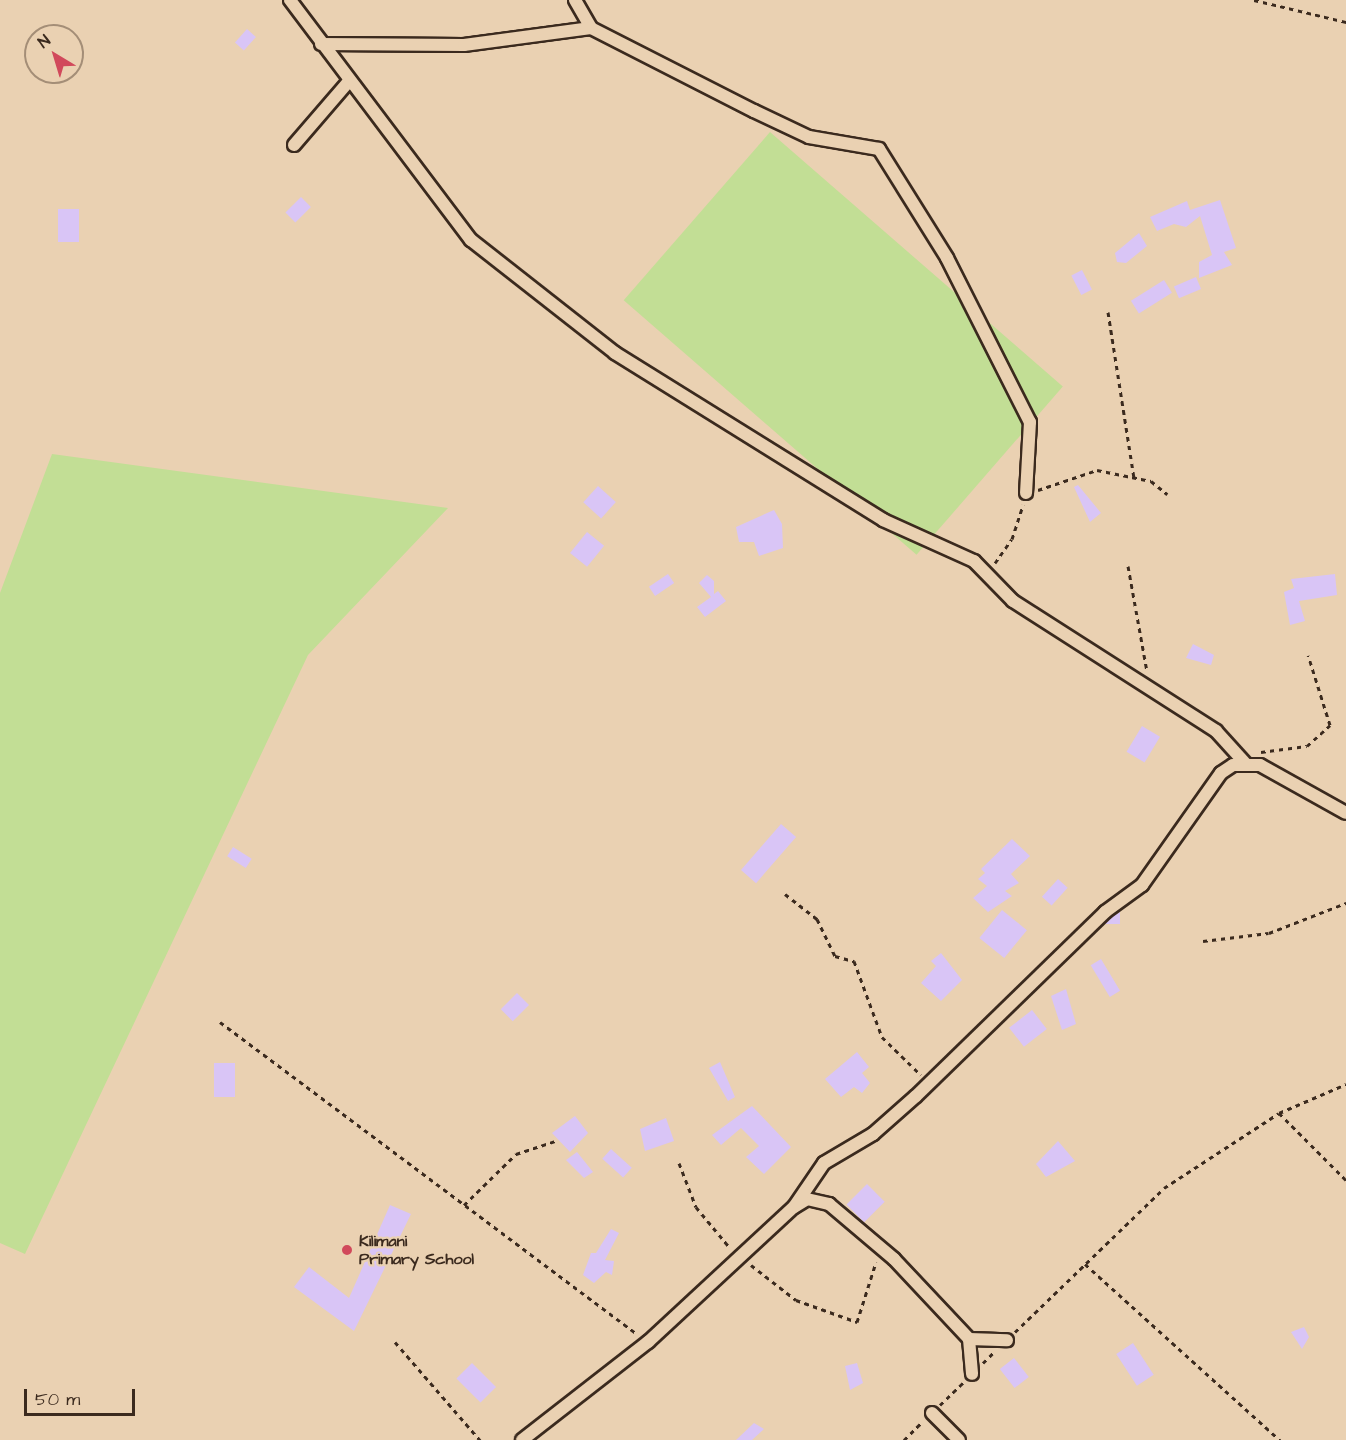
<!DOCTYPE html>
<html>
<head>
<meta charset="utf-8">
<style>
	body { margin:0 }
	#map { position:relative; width:1346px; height:1440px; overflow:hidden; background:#ead1b2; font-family:"Architects Daughter",sans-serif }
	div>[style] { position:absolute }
	.green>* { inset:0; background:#c2de95; transform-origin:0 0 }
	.building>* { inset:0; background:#d9c5f6; transform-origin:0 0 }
	.path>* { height:3px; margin-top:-1.5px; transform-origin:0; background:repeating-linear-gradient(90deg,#3b2a1e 0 4.5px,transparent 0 9px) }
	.roads { filter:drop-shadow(2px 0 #3b2a1e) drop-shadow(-2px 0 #3b2a1e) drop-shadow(0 2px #3b2a1e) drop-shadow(0 -2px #3b2a1e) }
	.street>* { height:12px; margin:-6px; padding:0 6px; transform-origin:6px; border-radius:6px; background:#ead1b2 }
	.dots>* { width:16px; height:16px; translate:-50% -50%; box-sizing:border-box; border:3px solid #ead1b2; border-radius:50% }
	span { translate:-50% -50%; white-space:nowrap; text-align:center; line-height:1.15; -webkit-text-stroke:4.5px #ead1b2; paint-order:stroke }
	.poi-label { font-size:16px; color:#3b2a1e; font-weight:700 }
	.left { translate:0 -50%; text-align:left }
	.north { position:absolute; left:24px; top:24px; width:60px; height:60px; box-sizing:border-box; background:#ead1b2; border:2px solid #a48e77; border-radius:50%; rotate:322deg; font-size:16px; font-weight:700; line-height:24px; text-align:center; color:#3b2a1e }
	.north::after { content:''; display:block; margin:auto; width:21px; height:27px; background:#d1495b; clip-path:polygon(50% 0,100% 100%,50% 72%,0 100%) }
	.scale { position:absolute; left:24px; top:1389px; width:111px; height:27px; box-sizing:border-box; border:3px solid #3b2a1e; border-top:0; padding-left:8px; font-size:18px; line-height:21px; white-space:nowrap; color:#3b2a1e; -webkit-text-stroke:4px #ead1b2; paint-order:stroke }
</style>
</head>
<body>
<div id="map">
	<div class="green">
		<div style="left:770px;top:132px;width:388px;height:223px;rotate:41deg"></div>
		<div style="clip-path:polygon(52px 454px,448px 508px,308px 655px,25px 1254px,0 1243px,0 593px)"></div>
	</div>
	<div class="building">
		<div style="left:247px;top:29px;width:12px;height:18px;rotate:42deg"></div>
		<div style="left:301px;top:197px;width:14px;height:22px;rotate:45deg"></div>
		<div style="clip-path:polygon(1220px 200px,1236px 248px,1224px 252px,1232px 265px,1199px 278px,1199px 262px,1212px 255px,1200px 216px,1186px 227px,1174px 224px,1157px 231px,1150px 217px,1187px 201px,1190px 210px)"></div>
		<div style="left:58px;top:209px;width:21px;height:33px"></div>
		<div style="clip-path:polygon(1139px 233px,1147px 246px,1126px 263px,1117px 262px,1115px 253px)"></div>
		<div style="left:1082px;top:270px;width:22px;height:12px;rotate:63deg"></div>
		<div style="left:1196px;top:277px;width:13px;height:24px;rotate:67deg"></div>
		<div style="left:1164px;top:280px;width:15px;height:39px;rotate:58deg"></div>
		<div style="clip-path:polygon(1078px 485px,1101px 513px,1090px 522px,1074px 487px)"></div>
		<div style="left:598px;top:486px;width:24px;height:22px;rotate:42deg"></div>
		<div style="clip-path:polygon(774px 510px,782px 524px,783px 548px,759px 556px,754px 542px,739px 542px,736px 527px)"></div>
		<div style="left:587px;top:532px;width:22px;height:27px;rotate:39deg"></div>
		<div style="left:668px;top:574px;width:11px;height:23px;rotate:56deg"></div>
		<div style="clip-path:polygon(1335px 574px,1337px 595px,1299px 601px,1305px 621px,1290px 625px,1284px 592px,1294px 588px,1291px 579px)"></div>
		<div style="clip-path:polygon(707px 575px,714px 581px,714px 594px,718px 591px,726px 601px,705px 617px,697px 607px,711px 597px,699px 583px)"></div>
		<div style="clip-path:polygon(1193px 644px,1214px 655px,1211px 665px,1186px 658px)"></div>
		<div style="left:1142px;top:726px;width:21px;height:30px;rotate:31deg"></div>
		<div style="left:781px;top:824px;width:20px;height:61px;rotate:41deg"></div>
		<div style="clip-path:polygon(1012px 839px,1030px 856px,1011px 874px,1019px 883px,1005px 891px,1012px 896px,988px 912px,973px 898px,987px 886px,978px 879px,985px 873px,981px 869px)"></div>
		<div style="left:233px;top:847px;width:22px;height:11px;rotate:32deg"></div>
		<div style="left:1058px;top:879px;width:13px;height:24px;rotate:42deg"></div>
		<div style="left:1002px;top:910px;width:32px;height:36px;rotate:39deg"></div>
		<div style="clip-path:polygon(1120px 912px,1120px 924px,1105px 924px,1110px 918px)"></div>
		<div style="clip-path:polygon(941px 953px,962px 980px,941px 1001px,921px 983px,936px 966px,931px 961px)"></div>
		<div style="left:1101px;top:959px;width:37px;height:12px;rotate:59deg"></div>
		<div style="clip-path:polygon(1066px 989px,1076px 1024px,1062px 1030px,1051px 996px)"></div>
		<div style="left:517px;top:993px;width:17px;height:23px;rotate:45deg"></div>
		<div style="left:1032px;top:1010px;width:24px;height:29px;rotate:52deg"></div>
		<div style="clip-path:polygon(857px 1052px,869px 1067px,862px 1073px,870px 1083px,862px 1093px,854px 1087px,841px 1097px,825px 1079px)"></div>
		<div style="clip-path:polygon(720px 1062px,735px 1097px,728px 1101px,709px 1068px)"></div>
		<div style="left:214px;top:1063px;width:21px;height:34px"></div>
		<div style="clip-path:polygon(752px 1106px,791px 1147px,764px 1174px,746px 1157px,759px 1146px,741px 1128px,721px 1145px,712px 1135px)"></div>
		<div style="clip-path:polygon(575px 1116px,588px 1133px,570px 1152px,552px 1133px)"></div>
		<div style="clip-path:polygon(666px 1118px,674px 1141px,645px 1151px,640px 1129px)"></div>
		<div style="clip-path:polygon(1058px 1141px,1075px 1161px,1046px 1177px,1036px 1164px)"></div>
		<div style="left:611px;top:1149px;width:28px;height:13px;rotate:42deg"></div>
		<div style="clip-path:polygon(577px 1152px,593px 1172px,584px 1178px,566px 1160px)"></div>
		<div style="left:867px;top:1184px;width:25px;height:29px;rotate:45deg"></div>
		<div style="clip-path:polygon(390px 1205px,411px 1214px,354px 1331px,294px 1287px,309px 1267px,349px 1298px)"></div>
		<div style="clip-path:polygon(611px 1229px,619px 1233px,605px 1260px,614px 1261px,612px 1275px,606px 1272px,594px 1283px,583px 1275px,591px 1253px,596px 1253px)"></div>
		<div style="clip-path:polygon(1304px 1327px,1309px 1337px,1302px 1349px,1291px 1332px)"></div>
		<div style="left:1133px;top:1343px;width:38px;height:20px;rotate:57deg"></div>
		<div style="left:1014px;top:1358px;width:24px;height:18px;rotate:52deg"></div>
		<div style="left:472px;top:1363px;width:34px;height:22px;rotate:45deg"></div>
		<div style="clip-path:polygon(857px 1363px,863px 1383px,850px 1390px,845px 1366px)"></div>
		<div style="clip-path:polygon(754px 1423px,764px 1429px,752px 1440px,736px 1440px)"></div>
	</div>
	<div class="path">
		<div style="left:1254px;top:0;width:95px;rotate:13.4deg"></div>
		<div style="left:1108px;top:312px;width:168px;rotate:81.1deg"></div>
		<div style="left:1038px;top:490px;width:62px;rotate:-18.7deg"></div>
		<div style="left:1097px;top:470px;width:55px;rotate:11.5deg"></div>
		<div style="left:1151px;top:481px;width:21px;rotate:39deg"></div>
		<div style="left:995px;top:563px;width:29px;rotate:-55deg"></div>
		<div style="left:1012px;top:539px;width:36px;rotate:-72deg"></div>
		<div style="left:1128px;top:566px;width:108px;rotate:79.8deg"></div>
		<div style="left:1261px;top:752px;width:46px;rotate:-7.4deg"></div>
		<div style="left:1307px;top:746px;width:31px;rotate:-42deg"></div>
		<div style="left:1330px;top:725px;width:73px;rotate:-107.4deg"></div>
		<div style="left:785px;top:894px;width:41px;rotate:38deg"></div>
		<div style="left:817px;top:919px;width:41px;rotate:64.1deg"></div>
		<div style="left:835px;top:956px;width:20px;rotate:15deg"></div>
		<div style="left:854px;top:961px;width:81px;rotate:69.8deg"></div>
		<div style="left:882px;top:1037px;width:54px;rotate:44.3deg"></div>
		<div style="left:1203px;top:941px;width:66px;rotate:-6.9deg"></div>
		<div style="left:1269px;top:933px;width:83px;rotate:-21.3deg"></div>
		<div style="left:220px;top:1022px;width:521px;rotate:36.8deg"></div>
		<div style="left:1279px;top:1113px;width:95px;rotate:45deg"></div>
		<div style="left:679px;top:1163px;width:47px;rotate:68.9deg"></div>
		<div style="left:696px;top:1207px;width:53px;rotate:50.3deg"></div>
		<div style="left:464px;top:1205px;width:73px;rotate:-44.4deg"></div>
		<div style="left:516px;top:1154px;width:41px;rotate:-18.4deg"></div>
		<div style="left:1085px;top:1264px;width:263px;rotate:42.1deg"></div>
		<div style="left:751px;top:1265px;width:57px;rotate:37.9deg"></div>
		<div style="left:796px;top:1300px;width:65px;rotate:19.8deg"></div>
		<div style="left:857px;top:1322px;width:63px;rotate:-72.4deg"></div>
		<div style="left:1015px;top:1332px;width:207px;rotate:-44deg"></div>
		<div style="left:1164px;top:1188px;width:137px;rotate:-33.1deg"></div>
		<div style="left:1279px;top:1113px;width:73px;rotate:-23.4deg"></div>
		<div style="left:395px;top:1342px;width:130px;rotate:49.1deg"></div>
		<div style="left:983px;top:1363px;width:14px;rotate:-45deg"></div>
		<div style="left:940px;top:1405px;width:32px;rotate:-44deg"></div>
		<div style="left:904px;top:1440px;width:25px;rotate:-45deg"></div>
	</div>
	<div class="roads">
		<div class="street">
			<div style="left:290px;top:0;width:301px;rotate:53deg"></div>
			<div style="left:471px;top:240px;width:183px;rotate:38.1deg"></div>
			<div style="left:615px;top:353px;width:316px;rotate:31.9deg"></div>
			<div style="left:883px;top:520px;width:100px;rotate:24.3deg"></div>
			<div style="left:974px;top:561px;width:56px;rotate:45.7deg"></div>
			<div style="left:1013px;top:601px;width:241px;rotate:32.6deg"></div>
			<div style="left:1216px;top:731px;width:43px;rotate:47.8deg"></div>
			<div style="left:575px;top:0;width:32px;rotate:60deg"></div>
			<div style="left:591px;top:28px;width:183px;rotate:27deg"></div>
			<div style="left:754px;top:111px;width:61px;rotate:25.3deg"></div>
			<div style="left:809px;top:137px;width:71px;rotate:9.7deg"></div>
			<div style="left:879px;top:149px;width:128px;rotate:58deg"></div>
			<div style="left:947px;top:258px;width:184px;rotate:63.2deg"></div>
			<div style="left:1030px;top:422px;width:71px;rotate:93.2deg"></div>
			<div style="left:321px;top:44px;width:143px;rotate:0.4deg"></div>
			<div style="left:464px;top:45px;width:128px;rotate:-7.6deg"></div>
			<div style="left:294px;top:145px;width:84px;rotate:-49.3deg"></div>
			<div style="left:796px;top:1206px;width:13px;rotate:-32deg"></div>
			<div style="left:807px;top:1199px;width:23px;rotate:13deg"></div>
			<div style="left:829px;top:1204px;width:85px;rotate:40.2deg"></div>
			<div style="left:894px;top:1259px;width:110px;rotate:46.8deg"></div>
			<div style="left:969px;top:1339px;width:35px;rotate:85deg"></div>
			<div style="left:969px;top:1339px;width:38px;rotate:2deg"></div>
			<div style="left:932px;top:1413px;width:38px;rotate:45deg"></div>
			<div style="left:522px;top:1440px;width:160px;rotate:-37.9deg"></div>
			<div style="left:648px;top:1342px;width:199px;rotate:-42.8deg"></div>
			<div style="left:794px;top:1207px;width:53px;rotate:-55.7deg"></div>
			<div style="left:824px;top:1163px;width:57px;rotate:-30.6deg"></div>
			<div style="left:873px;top:1134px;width:57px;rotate:-41.5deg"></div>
			<div style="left:916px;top:1096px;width:264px;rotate:-44.2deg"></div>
			<div style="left:1105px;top:912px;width:46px;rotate:-36.1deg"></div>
			<div style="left:1142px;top:885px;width:137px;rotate:-54.8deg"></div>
			<div style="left:1221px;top:773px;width:14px;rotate:-34deg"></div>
			<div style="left:1233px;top:765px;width:27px"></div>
			<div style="left:1260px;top:765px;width:98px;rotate:29.2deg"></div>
		</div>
	</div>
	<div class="dots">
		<div style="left:347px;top:1250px;background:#d1495b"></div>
	</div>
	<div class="poi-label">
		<span class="left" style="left:359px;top:1250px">Kilimani<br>Primary School</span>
	</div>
	<div class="north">N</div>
	<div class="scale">50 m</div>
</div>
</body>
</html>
